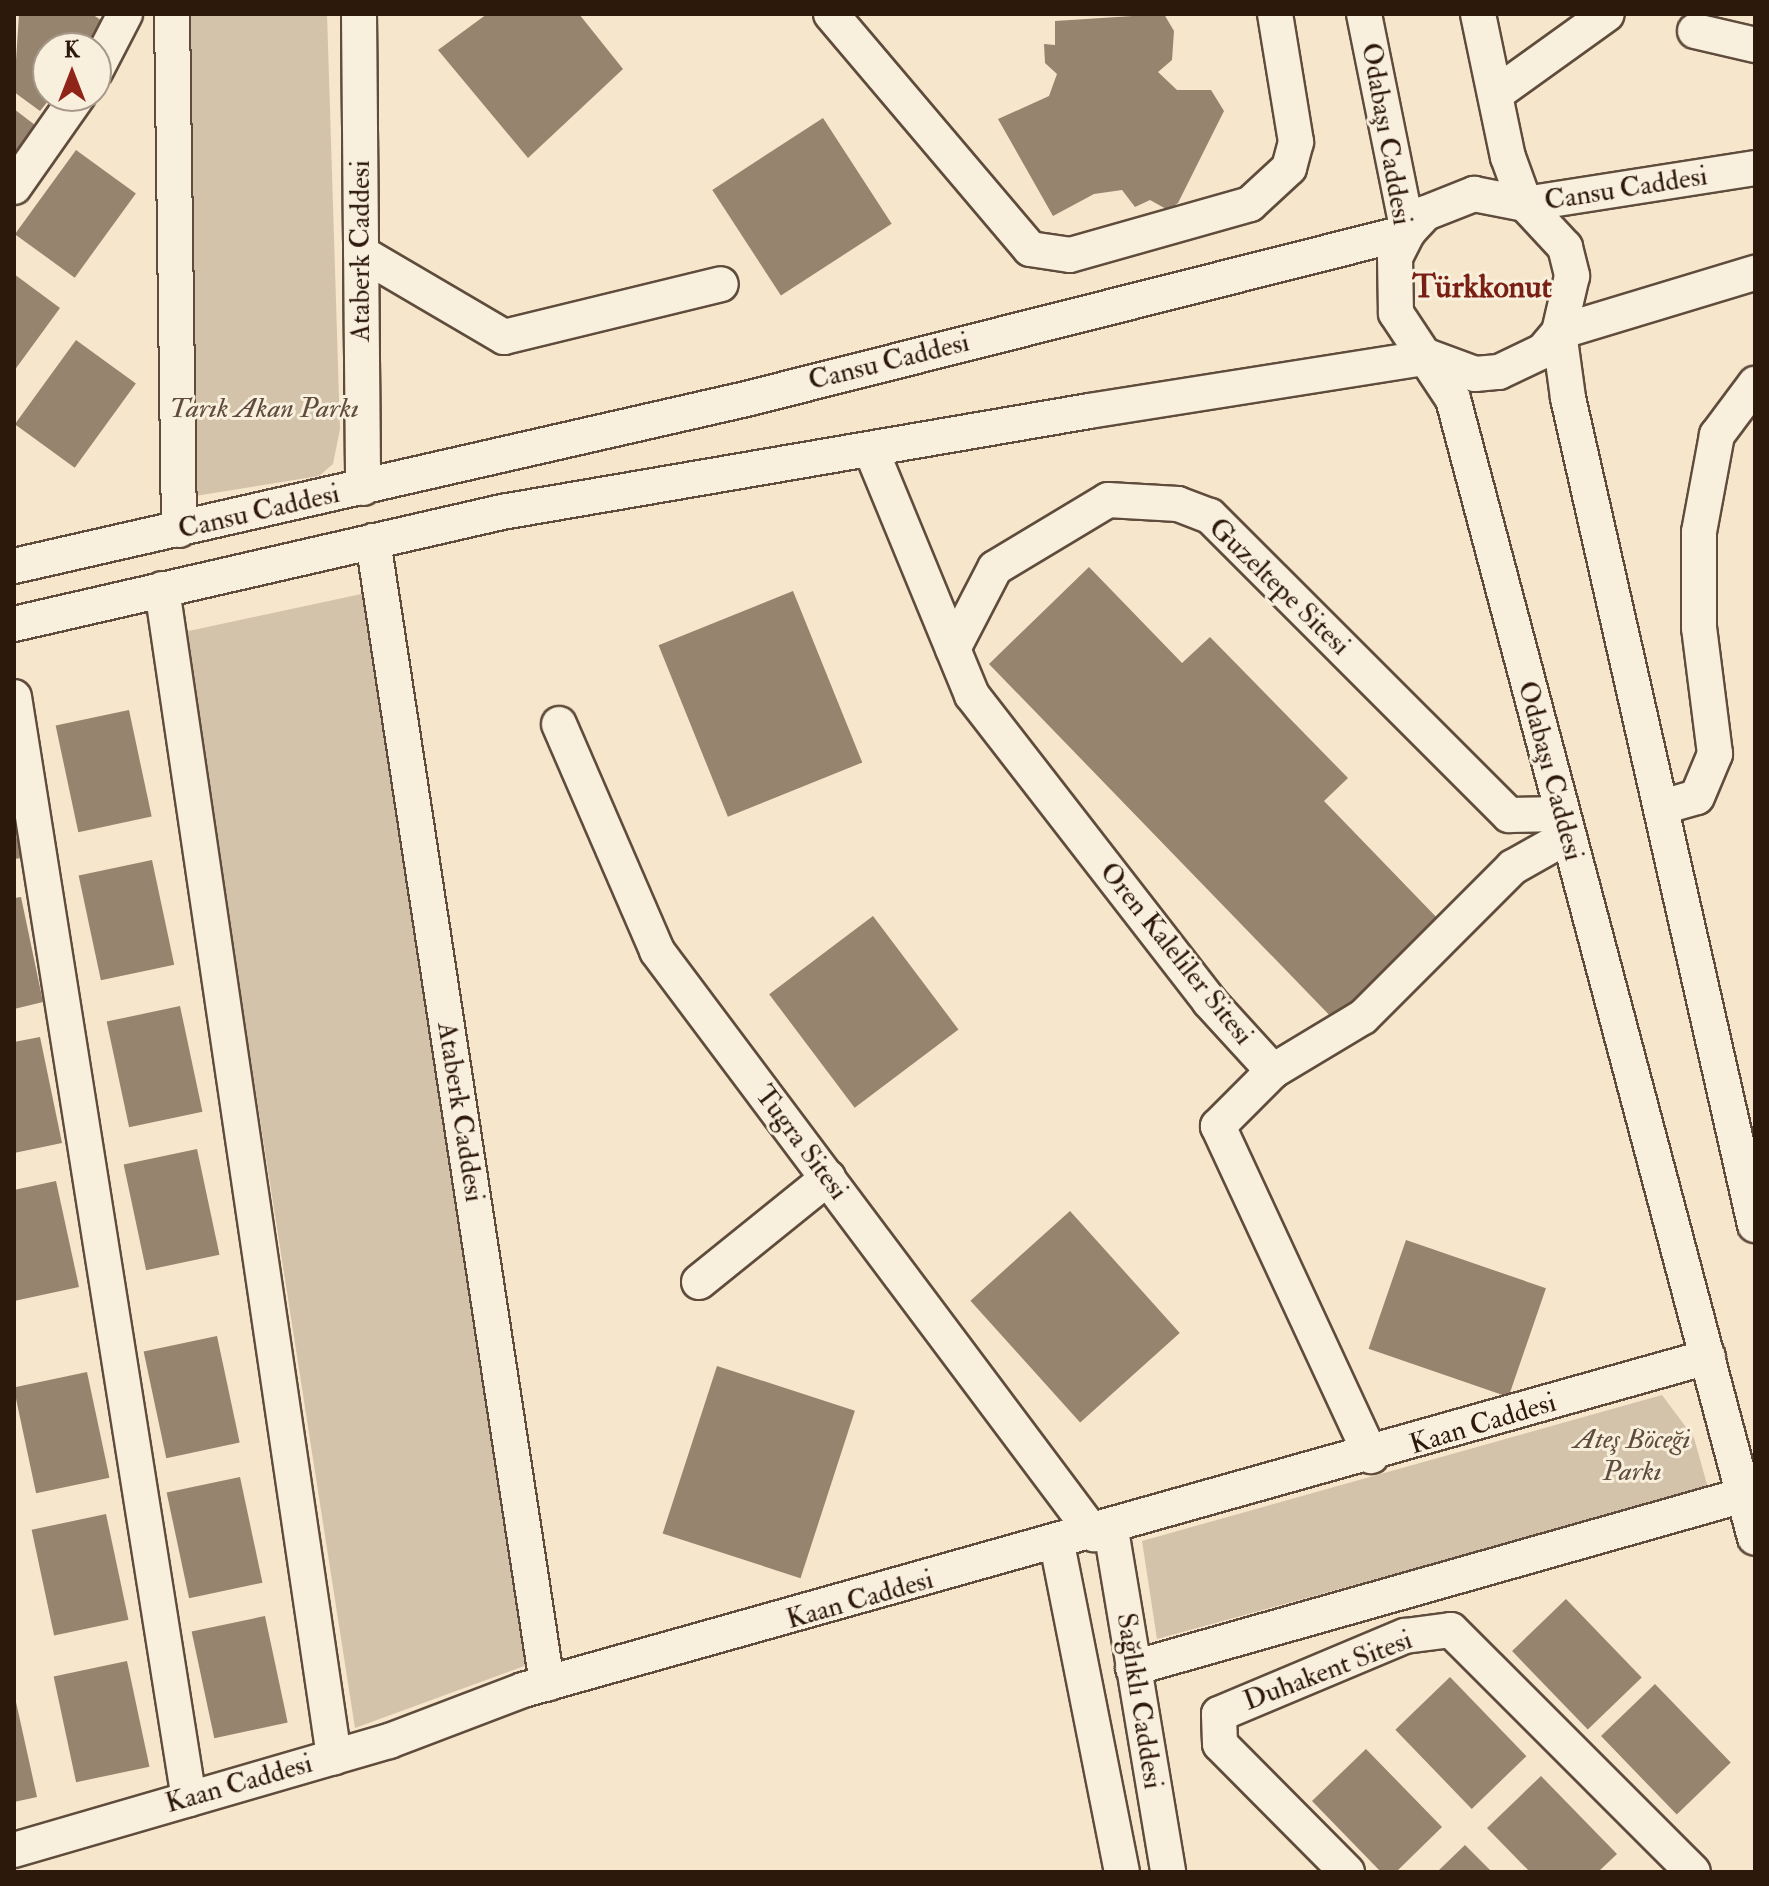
<!DOCTYPE html>
<html>
<head>
<meta charset="utf-8">
<style>
	body { margin:0 }
	#map { position:relative; width:1769px; height:1886px; overflow:hidden; background:#f6e6cb; font-family:"IM FELL Double Pica",serif }
	div>[style] { position:absolute }
	.green>* { inset:0; background:#d4c3ab }
	.building>* { inset:0; background:#96846f; transform-origin:0 0 }
	.roads { filter:drop-shadow(2px 0 #5f4c3c) drop-shadow(-2px 0 #5f4c3c) drop-shadow(0 2px #5f4c3c) drop-shadow(0 -2px #5f4c3c) }
	.minor>* { height:34px; margin:-17px; padding:0 17px; transform-origin:17px; border-radius:17px; background:#f9efdd }
	span { translate:-50% -50%; white-space:nowrap; text-align:center; line-height:1.15; -webkit-text-stroke:6px #f9efdd; paint-order:stroke }
	.street-label { font-size:28px; color:#2d190c }
	.park-label { font-size:28px; color:#5f4c3c; font-style:italic }
	.quarter-label { font-size:32px; color:#7a1f14; font-weight:700 }
	.frame { position:absolute; inset:0; border:16px solid #2d190c; pointer-events:none }
	.north { position:absolute; left:32px; top:32px; width:80px; height:80px; box-sizing:border-box; background:#f9efdd; border:2px solid #a79989; border-radius:50%; rotate:0deg; font-size:22px; font-weight:700; line-height:32px; text-align:center; color:#2d190c }
	.north::after { content:''; display:block; margin:auto; width:28px; height:36px; background:#8f2418; clip-path:polygon(50% 0,100% 100%,50% 72%,0 100%) }
</style>
</head>
<body>
<div id="map">
	<div class="green">
		<div style="clip-path:polygon(190px 14px,327px 14px,340px 429px,333px 464px,319px 476px,189px 497px)"></div>
		<div style="clip-path:polygon(380px 590px,527px 1665px,355px 1728px,184px 632px)"></div>
		<div style="clip-path:polygon(1662px 1395px,1694px 1438px,1708px 1488px,1157px 1639px,1142px 1541px)"></div>
	</div>
	<div class="building">
		<div style="clip-path:polygon(19px 14px,92px 14px,105px 23px,87px 48px,48px 48px,52px 96px,40px 111px,14px 92px)"></div>
		<div style="clip-path:polygon(487px 14px,579px 14px,623px 69px,528px 158px,438px 50px)"></div>
		<div style="clip-path:polygon(1164px 14px,1174px 31px,1172px 60px,1158px 72px,1177px 90px,1211px 90px,1224px 111px,1178px 203px,1168px 210px,1150px 200px,1135px 207px,1122px 190px,1094px 194px,1053px 216px,998px 119px,1049px 96px,1057px 74px,1045px 63px,1044px 44px,1055px 45px,1055px 21px)"></div>
		<div style="clip-path:polygon(14px 109px,35px 125px,14px 154px)"></div>
		<div style="left:823px;top:118px;width:126px;height:132px;rotate:57deg"></div>
		<div style="left:76px;top:150px;width:74px;height:104px;rotate:36deg"></div>
		<div style="clip-path:polygon(14px 274px,60px 308px,14px 371px)"></div>
		<div style="left:76px;top:340px;width:74px;height:104px;rotate:36deg"></div>
		<div style="clip-path:polygon(1089px 567px,1182px 663px,1210px 637px,1348px 778px,1324px 801px,1442px 923px,1338px 1024px,989px 664px)"></div>
		<div style="left:793px;top:591px;width:185px;height:145px;rotate:68deg"></div>
		<div style="left:129px;top:710px;width:109px;height:75px;rotate:78deg"></div>
		<div style="clip-path:polygon(14px 827px,22px 858px,14px 859px)"></div>
		<div style="left:152px;top:860px;width:107px;height:75px;rotate:78deg"></div>
		<div style="clip-path:polygon(21px 897px,43px 1002px,14px 1009px,14px 898px)"></div>
		<div style="left:873px;top:916px;width:142px;height:130px;rotate:53deg"></div>
		<div style="left:180px;top:1006px;width:108px;height:75px;rotate:78deg"></div>
		<div style="clip-path:polygon(40px 1037px,62px 1143px,14px 1153px,14px 1042px)"></div>
		<div style="left:197px;top:1149px;width:108px;height:75px;rotate:78deg"></div>
		<div style="clip-path:polygon(56px 1181px,79px 1287px,14px 1301px,14px 1190px)"></div>
		<div style="left:1070px;top:1211px;width:164px;height:134px;rotate:48deg"></div>
		<div style="left:1406px;top:1240px;width:148px;height:115px;rotate:19deg"></div>
		<div style="left:217px;top:1336px;width:109px;height:75px;rotate:78deg"></div>
		<div style="left:717px;top:1366px;width:145px;height:176px;rotate:18deg"></div>
		<div style="left:87px;top:1372px;width:108px;height:75px;rotate:78deg"></div>
		<div style="left:240px;top:1477px;width:108px;height:75px;rotate:78deg"></div>
		<div style="left:106px;top:1514px;width:108px;height:76px;rotate:78deg"></div>
		<div style="left:1566px;top:1599px;width:109px;height:75px;rotate:46deg"></div>
		<div style="left:265px;top:1616px;width:109px;height:75px;rotate:78deg"></div>
		<div style="left:127px;top:1661px;width:108px;height:75px;rotate:78deg"></div>
		<div style="left:1450px;top:1677px;width:110px;height:76px;rotate:46deg"></div>
		<div style="left:1655px;top:1684px;width:109px;height:75px;rotate:46deg"></div>
		<div style="clip-path:polygon(14px 1693px,37px 1797px,14px 1802px)"></div>
		<div style="clip-path:polygon(1366px 1749px,1442px 1827px,1396px 1872px,1381px 1872px,1312px 1801px)"></div>
		<div style="clip-path:polygon(1541px 1776px,1617px 1854px,1598px 1872px,1530px 1872px,1487px 1828px)"></div>
		<div style="clip-path:polygon(1465px 1845px,1492px 1872px,1437px 1872px)"></div>
	</div>
	<div class="roads">
		<div class="minor">
			<div style="left:172px;top:14px;width:516px;rotate:89.22deg"></div>
			<div style="left:359px;top:14px;width:474px;rotate:89.5deg"></div>
			<div style="left:831px;top:14px;width:308px;rotate:49.7deg"></div>
			<div style="left:1030px;top:249px;width:40px;rotate:8.5deg"></div>
			<div style="left:1070px;top:255px;width:187px;rotate:-15.8deg"></div>
			<div style="left:1250px;top:204px;width:53px;rotate:-42.7deg"></div>
			<div style="left:1289px;top:168px;width:27px;rotate:-75deg"></div>
			<div style="left:1296px;top:142px;width:130px;rotate:-99.3deg"></div>
			<div style="left:1364px;top:14px;width:222px;rotate:78.6deg"></div>
			<div style="left:1408px;top:232px;width:28px;rotate:117deg"></div>
			<div style="left:1395px;top:257px;width:56px;rotate:89deg"></div>
			<div style="left:1396px;top:313px;width:103px;rotate:56.5deg"></div>
			<div style="left:1453px;top:399px;width:1178px;rotate:75.15deg"></div>
			<div style="left:1478px;top:14px;width:146px;rotate:78.2deg"></div>
			<div style="left:1508px;top:157px;width:50px;rotate:70.1deg"></div>
			<div style="left:1525px;top:204px;width:59px;rotate:47.1deg"></div>
			<div style="left:1565px;top:247px;width:30px;rotate:76deg"></div>
			<div style="left:1572px;top:276px;width:57px;rotate:103.1deg"></div>
			<div style="left:1559px;top:332px;width:67px;rotate:82.2deg"></div>
			<div style="left:1568px;top:398px;width:848px;rotate:77.26deg"></div>
			<div style="left:1695px;top:31px;width:62px;rotate:13.1deg"></div>
			<div style="left:96px;top:70px;width:63px;rotate:-62.6deg"></div>
			<div style="left:1497px;top:93px;width:135px;rotate:-35.7deg"></div>
			<div style="left:14px;top:187px;width:111px;rotate:-54.9deg"></div>
			<div style="left:361px;top:253px;width:166px;rotate:30.4deg"></div>
			<div style="left:504px;top:337px;width:223px;rotate:-13.7deg"></div>
			<div style="left:871px;top:450px;width:265px;rotate:67.6deg"></div>
			<div style="left:972px;top:695px;width:387px;rotate:52.2deg"></div>
			<div style="left:1209px;top:1001px;width:95px;rotate:47.6deg"></div>
			<div style="left:1273px;top:1071px;width:78px;rotate:135deg"></div>
			<div style="left:1218px;top:1126px;width:364px;rotate:65.1deg"></div>
			<div style="left:373px;top:541px;width:1156px;rotate:81.34deg"></div>
			<div style="left:14px;top:566px;width:751px;rotate:-12.85deg"></div>
			<div style="left:746px;top:399px;width:683px;rotate:-14.16deg"></div>
			<div style="left:1408px;top:232px;width:26px;rotate:-47deg"></div>
			<div style="left:1426px;top:213px;width:52px;rotate:-21.6deg"></div>
			<div style="left:1474px;top:194px;width:52px;rotate:11.1deg"></div>
			<div style="left:1525px;top:204px;width:233px;rotate:-8.9deg"></div>
			<div style="left:162px;top:589px;width:1181px;rotate:81.62deg"></div>
			<div style="left:14px;top:624px;width:501px;rotate:-12.93deg"></div>
			<div style="left:502px;top:512px;width:596px;rotate:-9.76deg"></div>
			<div style="left:1089px;top:411px;width:344px;rotate:-9deg"></div>
			<div style="left:1429px;top:357px;width:49px;rotate:20.3deg"></div>
			<div style="left:1475px;top:374px;width:24px;rotate:-5deg"></div>
			<div style="left:1499px;top:372px;width:49px;rotate:-25.5deg"></div>
			<div style="left:1543px;top:351px;width:25px;rotate:-50deg"></div>
			<div style="left:1559px;top:332px;width:205px;rotate:-16.8deg"></div>
			<div style="left:953px;top:649px;width:91px;rotate:-62.6deg"></div>
			<div style="left:995px;top:568px;width:132px;rotate:-31deg"></div>
			<div style="left:1108px;top:500px;width:70px;rotate:3.3deg"></div>
			<div style="left:1178px;top:504px;width:34px;rotate:21deg"></div>
			<div style="left:1210px;top:516px;width:423px;rotate:45deg"></div>
			<div style="left:1509px;top:815px;width:53px;rotate:-1.1deg"></div>
			<div style="left:14px;top:697px;width:1116px;rotate:80.98deg"></div>
			<div style="left:559px;top:724px;width:247px;rotate:66.6deg"></div>
			<div style="left:657px;top:951px;width:729px;rotate:53.15deg"></div>
			<div style="left:1662px;top:807px;width:36px;rotate:-16deg"></div>
			<div style="left:1697px;top:797px;width:47px;rotate:-67.3deg"></div>
			<div style="left:1715px;top:754px;width:127px;rotate:-97.2deg"></div>
			<div style="left:1699px;top:628px;width:96px;rotate:-90deg"></div>
			<div style="left:1699px;top:532px;width:99px;rotate:-79.5deg"></div>
			<div style="left:1717px;top:435px;width:64px;rotate:-53.3deg"></div>
			<div style="left:1273px;top:1071px;width:105px;rotate:-31deg"></div>
			<div style="left:1363px;top:1017px;width:212px;rotate:-45deg"></div>
			<div style="left:1513px;top:867px;width:63px;rotate:-29.4deg"></div>
			<div style="left:699px;top:1282px;width:166px;rotate:-38.9deg"></div>
			<div style="left:1111px;top:1530px;width:347px;rotate:80.5deg"></div>
			<div style="left:1057px;top:1544px;width:334px;rotate:78.8deg"></div>
			<div style="left:1133px;top:1668px;width:635px;rotate:-15.81deg"></div>
			<div style="left:14px;top:1850px;width:391px;rotate:-16.2deg"></div>
			<div style="left:389px;top:1741px;width:143px;rotate:-20.8deg"></div>
			<div style="left:523px;top:1690px;width:1231px;rotate:-15.7deg"></div>
			<div style="left:1347px;top:1872px;width:180px;rotate:-134.8deg"></div>
			<div style="left:1220px;top:1744px;width:30px;rotate:-92deg"></div>
			<div style="left:1219px;top:1714px;width:202px;rotate:-22.8deg"></div>
			<div style="left:1405px;top:1636px;width:46px;rotate:-7.4deg"></div>
			<div style="left:1451px;top:1630px;width:342px;rotate:45deg"></div>
		</div>
	</div>
	<div class="street-label">
		<span style="left:1386px;top:134px;rotate:80deg">Odabaşı Caddesi</span>
		<span style="left:1626px;top:189px;rotate:-9deg">Cansu Caddesi</span>
		<span style="left:361px;top:251px;rotate:-90deg">Ataberk Caddesi</span>
		<span style="left:889px;top:362px;rotate:-14deg">Cansu Caddesi</span>
		<span style="left:259px;top:512px;rotate:-13deg">Cansu Caddesi</span>
		<span style="left:1279px;top:587px;rotate:44deg">Guzeltepe Sitesi</span>
		<span style="left:1550px;top:771px;rotate:75deg">Odabaşı Caddesi</span>
		<span style="left:1176px;top:954px;rotate:51deg">Oren Kaleliler Sitesi</span>
		<span style="left:460px;top:1112px;rotate:81deg">Ataberk Caddesi</span>
		<span style="left:801px;top:1143px;rotate:53deg">Tugra Sitesi</span>
		<span style="left:1483px;top:1424px;rotate:-17deg">Kaan Caddesi</span>
		<span style="left:860px;top:1600px;rotate:-16deg">Kaan Caddesi</span>
		<span style="left:1328px;top:1671px;rotate:-21deg">Duhakent Sitesi</span>
		<span style="left:1139px;top:1701px;rotate:81deg">Sağlıklı Caddesi</span>
		<span style="left:239px;top:1784px;rotate:-16deg">Kaan Caddesi</span>
	</div>
	<div class="park-label">
		<span style="left:264px;top:409px">Tarık Akan Parkı</span>
		<span style="left:1632px;top:1456px">Ateş Böceği<br>Parkı</span>
	</div>
	<div class="quarter-label">
		<span style="left:1482px;top:287px">Türkkonut</span>
	</div>
	<div class="frame"></div>
	<div class="north">K</div>
</div>
</body>
</html>
